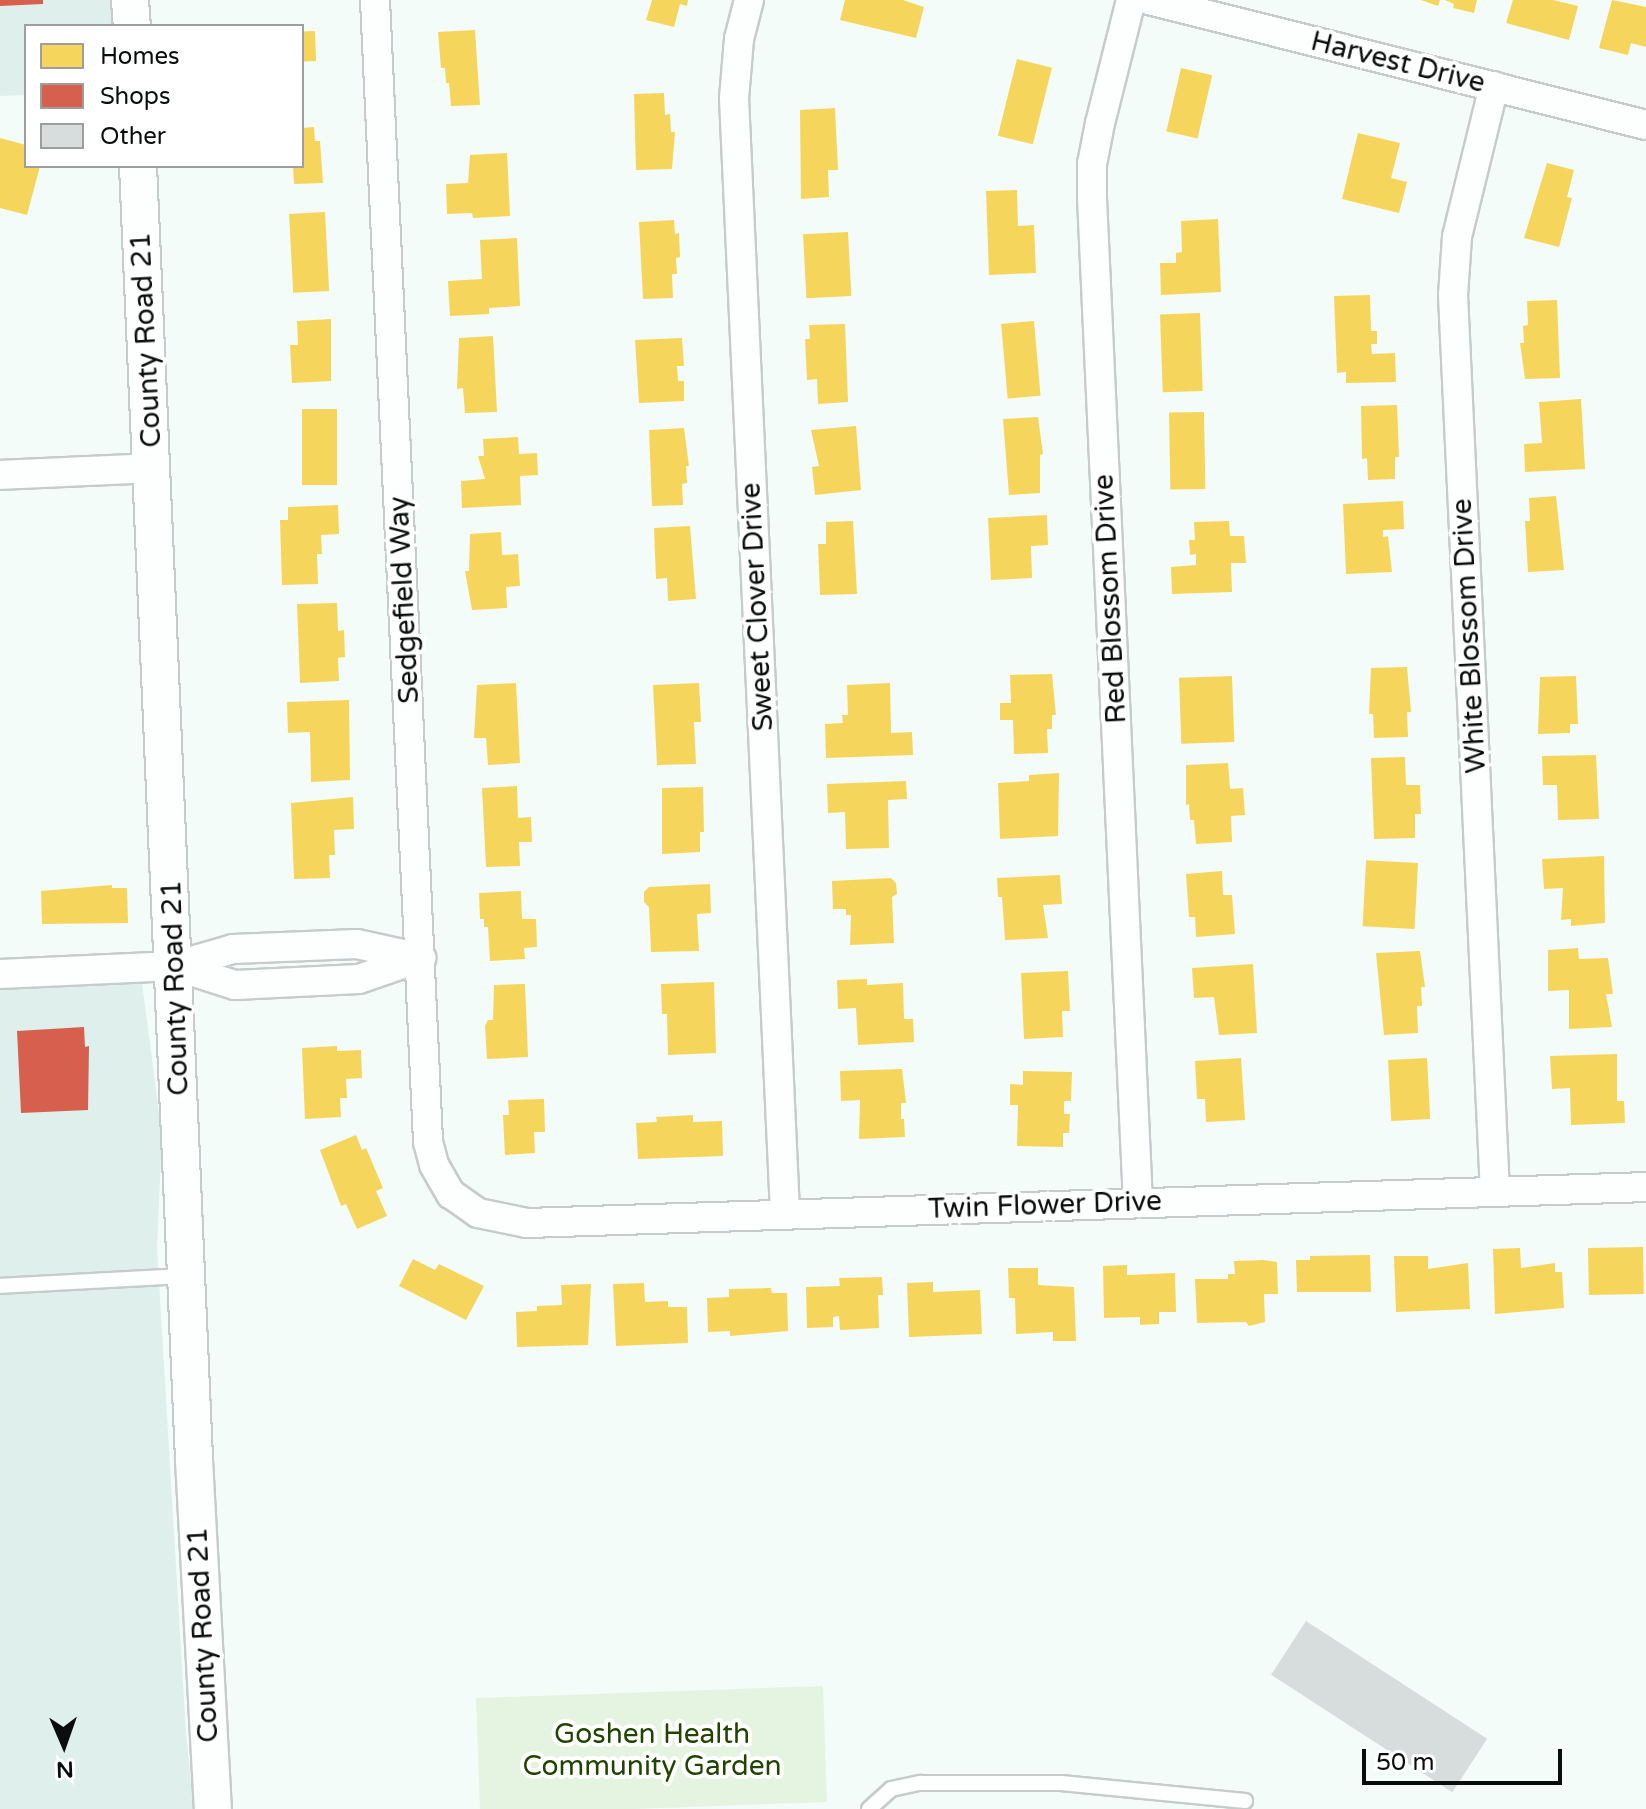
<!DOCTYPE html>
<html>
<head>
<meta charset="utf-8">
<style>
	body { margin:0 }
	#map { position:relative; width:1646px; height:1809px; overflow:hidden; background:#f4fcfa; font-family:"Varela Round",sans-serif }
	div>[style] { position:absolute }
	.built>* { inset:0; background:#dfefec }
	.green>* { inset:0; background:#e5f3e1 }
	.homes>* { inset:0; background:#f6d55c; transform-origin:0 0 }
	.shops>* { inset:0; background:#d6604d }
	.building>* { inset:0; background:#d6dddc; transform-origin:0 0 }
	.roads { filter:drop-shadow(2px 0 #c5ccca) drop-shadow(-2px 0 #c5ccca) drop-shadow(0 2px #c5ccca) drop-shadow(0 -2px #c5ccca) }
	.service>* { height:14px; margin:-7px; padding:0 7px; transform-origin:7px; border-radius:7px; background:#fdfffe }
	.minor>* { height:28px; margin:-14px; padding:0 14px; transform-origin:14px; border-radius:14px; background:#fdfffe }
	.tertiary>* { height:36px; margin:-18px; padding:0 18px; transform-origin:18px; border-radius:18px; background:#fdfffe }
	span { translate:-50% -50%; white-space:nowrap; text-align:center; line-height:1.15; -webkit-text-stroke:8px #fff; paint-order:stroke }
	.street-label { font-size:28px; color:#090e0d }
	.park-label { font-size:28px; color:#214401 }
	.legend { position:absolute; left:24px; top:24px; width:280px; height:144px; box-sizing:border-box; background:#fff; border:2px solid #9d9f9e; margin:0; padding:10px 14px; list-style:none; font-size:24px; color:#090e0d }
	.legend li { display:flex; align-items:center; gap:16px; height:40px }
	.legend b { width:40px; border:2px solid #9d9f9e }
	.north { position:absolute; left:24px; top:1705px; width:80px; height:80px; -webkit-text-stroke:6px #fff; paint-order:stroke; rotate:178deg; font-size:22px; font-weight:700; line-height:32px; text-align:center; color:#090e0d }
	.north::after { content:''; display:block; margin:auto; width:28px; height:36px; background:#090e0d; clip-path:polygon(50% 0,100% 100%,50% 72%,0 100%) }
	.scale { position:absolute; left:1362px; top:1749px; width:200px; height:36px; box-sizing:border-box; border:4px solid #090e0d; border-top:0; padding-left:10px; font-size:24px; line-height:28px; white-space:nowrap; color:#090e0d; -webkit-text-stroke:6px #fff; paint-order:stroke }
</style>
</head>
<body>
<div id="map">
	<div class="built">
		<div style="clip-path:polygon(0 0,115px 0,116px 26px,26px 26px,26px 95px,0 96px)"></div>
		<div style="clip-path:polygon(142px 983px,162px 1135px,157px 1248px,186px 1733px,194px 1809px,0 1809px,0 989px)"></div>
	</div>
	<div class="green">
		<div style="clip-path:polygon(823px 1686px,827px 1802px,634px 1809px,480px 1809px,476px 1698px)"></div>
	</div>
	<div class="homes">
		<div style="clip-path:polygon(652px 0,688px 0,687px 6px,680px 4px,674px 27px,646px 20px)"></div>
		<div style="clip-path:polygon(845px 0,903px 0,924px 7px,916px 38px,840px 20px)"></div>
		<div style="clip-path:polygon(1421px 0,1440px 0,1438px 6px)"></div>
		<div style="clip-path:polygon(1445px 0,1477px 0,1474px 13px,1453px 8px,1454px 4px)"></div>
		<div style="clip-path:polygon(1513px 0,1553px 0,1578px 6px,1569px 40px,1506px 23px)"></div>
		<div style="clip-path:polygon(1612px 0,1646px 7px,1646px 47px,1631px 43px,1628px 55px,1599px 48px)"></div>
		<div style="clip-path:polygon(475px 30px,480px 105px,451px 106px,449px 83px,446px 83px,445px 68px,441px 68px,438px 32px)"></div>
		<div style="left:315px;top:31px;width:30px;height:13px;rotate:88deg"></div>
		<div style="left:1017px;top:59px;width:36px;height:79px;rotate:14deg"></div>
		<div style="left:1181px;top:68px;width:32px;height:65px;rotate:13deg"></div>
		<div style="clip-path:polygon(664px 93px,665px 115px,670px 114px,671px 132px,675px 132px,672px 169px,636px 170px,634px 94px)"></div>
		<div style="clip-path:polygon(835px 108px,838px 170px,828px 170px,829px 197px,801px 199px,800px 110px)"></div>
		<div style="clip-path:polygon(314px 127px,315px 141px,320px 141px,323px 183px,294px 184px,293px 166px,302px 166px,302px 128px)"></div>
		<div style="clip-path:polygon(1358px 133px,1400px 143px,1391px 178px,1407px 182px,1399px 213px,1342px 199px)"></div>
		<div style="clip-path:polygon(0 138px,26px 145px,26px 166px,40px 166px,27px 215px,0 208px)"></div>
		<div style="clip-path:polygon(507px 153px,510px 216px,473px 218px,472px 213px,447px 214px,446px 184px,468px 183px,470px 155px)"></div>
		<div style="clip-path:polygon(1547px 163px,1574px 170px,1567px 197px,1572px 198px,1559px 247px,1524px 238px)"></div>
		<div style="clip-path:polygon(1017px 190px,1018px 226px,1034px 225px,1036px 273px,989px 275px,986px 191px)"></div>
		<div style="left:325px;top:212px;width:79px;height:36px;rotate:87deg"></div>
		<div style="clip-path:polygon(1218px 219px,1221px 292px,1161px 295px,1160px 263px,1176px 263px,1176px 253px,1182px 252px,1181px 221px)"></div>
		<div style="clip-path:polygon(674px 220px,675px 234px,679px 233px,680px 257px,676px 258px,677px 274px,672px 274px,673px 298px,643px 299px,639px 222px)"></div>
		<div style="left:848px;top:232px;width:64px;height:45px;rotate:87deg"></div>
		<div style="clip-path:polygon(517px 238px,520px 306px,489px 308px,489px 314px,450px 316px,448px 281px,482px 279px,480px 240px)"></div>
		<div style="clip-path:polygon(1370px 295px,1371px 331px,1377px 331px,1377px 344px,1371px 344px,1372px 354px,1395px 353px,1396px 382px,1346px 383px,1346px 372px,1337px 373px,1334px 296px)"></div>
		<div style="clip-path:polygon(1557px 300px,1560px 378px,1525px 379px,1520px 343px,1524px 343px,1523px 326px,1528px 325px,1527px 301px)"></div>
		<div style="left:1200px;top:313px;width:78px;height:40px;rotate:88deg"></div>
		<div style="clip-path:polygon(331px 319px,331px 381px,292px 383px,290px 345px,298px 345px,297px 321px)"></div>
		<div style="left:1034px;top:321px;width:75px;height:33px;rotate:85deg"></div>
		<div style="clip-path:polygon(845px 324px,848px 402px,818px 404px,817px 379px,807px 380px,805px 339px,810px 339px,809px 325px)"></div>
		<div style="clip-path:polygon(493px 336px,497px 412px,465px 413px,463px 388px,457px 389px,459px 338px)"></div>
		<div style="clip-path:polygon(682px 338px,684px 366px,677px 366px,678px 381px,684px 381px,684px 401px,639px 403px,635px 340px)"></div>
		<div style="clip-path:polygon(1581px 399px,1585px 469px,1525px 472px,1524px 444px,1542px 443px,1539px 402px)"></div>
		<div style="clip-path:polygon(1397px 405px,1399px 457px,1395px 457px,1395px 479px,1368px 480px,1367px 458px,1362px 459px,1361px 406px)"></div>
		<div style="left:337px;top:409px;width:76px;height:35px;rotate:90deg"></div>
		<div style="left:1204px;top:412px;width:77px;height:35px;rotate:89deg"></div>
		<div style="clip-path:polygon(1038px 417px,1043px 454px,1040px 455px,1040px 493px,1009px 495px,1003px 419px)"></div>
		<div style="clip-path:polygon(856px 426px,861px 490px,815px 495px,812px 467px,819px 466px,811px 430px)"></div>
		<div style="clip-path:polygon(684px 428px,689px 466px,686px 466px,687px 483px,682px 484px,683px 505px,652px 506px,649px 430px)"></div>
		<div style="clip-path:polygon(518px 437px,519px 454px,537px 453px,538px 475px,520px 476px,521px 505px,462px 508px,461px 481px,485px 479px,478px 456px,484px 456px,483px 439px)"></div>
		<div style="clip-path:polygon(1556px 496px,1564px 570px,1528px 572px,1525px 521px,1530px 521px,1529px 498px)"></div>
		<div style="clip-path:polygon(1403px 501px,1404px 529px,1383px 530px,1383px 537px,1388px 536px,1392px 572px,1346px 574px,1343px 504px)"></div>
		<div style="clip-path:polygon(338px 505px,339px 534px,321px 535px,322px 554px,317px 554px,318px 584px,282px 585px,280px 520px,288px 520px,288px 507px)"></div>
		<div style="clip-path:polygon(1047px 515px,1048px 545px,1031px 546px,1032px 578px,991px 580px,988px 518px)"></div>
		<div style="clip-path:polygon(853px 521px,857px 594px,820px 595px,818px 544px,826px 544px,826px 522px)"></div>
		<div style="clip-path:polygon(1229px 521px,1230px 536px,1244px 536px,1246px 563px,1231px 563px,1232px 592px,1172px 594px,1171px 567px,1196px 565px,1196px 554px,1190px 555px,1189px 540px,1195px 540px,1194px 522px)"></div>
		<div style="clip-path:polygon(690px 526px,696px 599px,668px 601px,667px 578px,656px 579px,654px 528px)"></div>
		<div style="clip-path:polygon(501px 532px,502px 555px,518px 554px,520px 586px,506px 587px,507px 608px,472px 610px,465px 571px,469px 571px,470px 534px)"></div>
		<div style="clip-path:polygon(337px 603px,338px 631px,344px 630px,345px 657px,338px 658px,339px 681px,300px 683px,297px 604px)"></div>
		<div style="clip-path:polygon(1407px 667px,1411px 712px,1407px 712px,1408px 737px,1374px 738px,1373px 714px,1369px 714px,1371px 668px)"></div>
		<div style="clip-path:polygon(1052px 674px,1056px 715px,1052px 715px,1052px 729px,1047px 729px,1048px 753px,1014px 754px,1013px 720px,1000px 720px,1000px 703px,1011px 703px,1010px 675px)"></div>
		<div style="left:1232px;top:676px;width:66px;height:53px;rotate:88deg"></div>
		<div style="clip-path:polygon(1576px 676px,1578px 724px,1570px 724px,1570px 733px,1538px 734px,1540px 677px)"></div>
		<div style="clip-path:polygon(516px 683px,520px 763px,488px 765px,486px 738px,474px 738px,477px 685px)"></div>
		<div style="clip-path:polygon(699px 683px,701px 722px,694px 722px,696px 764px,657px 765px,653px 685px)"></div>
		<div style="clip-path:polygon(890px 683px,891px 733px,912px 732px,913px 755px,826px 758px,825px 724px,843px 723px,842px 715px,848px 715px,847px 685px)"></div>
		<div style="clip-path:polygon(349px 700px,350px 780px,311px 782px,310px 732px,288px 733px,287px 702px)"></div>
		<div style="clip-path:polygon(1596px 755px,1599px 819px,1558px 820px,1557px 785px,1543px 785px,1542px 756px)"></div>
		<div style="clip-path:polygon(1405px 757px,1406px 785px,1420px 785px,1421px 814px,1415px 814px,1415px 838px,1374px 839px,1371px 758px)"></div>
		<div style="clip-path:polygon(1228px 763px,1230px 789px,1243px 788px,1245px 815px,1231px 816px,1232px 842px,1196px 844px,1194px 820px,1190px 820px,1189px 804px,1186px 805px,1186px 765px)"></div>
		<div style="clip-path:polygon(1059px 773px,1058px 836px,1000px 839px,998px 783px,1029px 781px,1029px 775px)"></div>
		<div style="clip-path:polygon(906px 781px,907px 799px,888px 800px,889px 848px,846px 849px,845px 812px,828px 813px,827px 784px)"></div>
		<div style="clip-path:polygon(517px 786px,518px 818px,531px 817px,532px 842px,519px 842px,520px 866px,486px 867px,482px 788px)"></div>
		<div style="clip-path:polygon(703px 787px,704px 832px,700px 832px,700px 852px,662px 854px,662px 788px)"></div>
		<div style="clip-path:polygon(353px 797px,354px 829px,334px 830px,335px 855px,329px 855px,330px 878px,294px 879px,291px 803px)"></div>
		<div style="clip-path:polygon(1604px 856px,1605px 923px,1571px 926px,1571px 919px,1561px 920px,1563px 888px,1544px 889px,1542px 859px)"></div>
		<div style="left:1418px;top:863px;width:66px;height:52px;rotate:93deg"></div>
		<div style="clip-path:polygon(1222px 871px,1223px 895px,1232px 895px,1235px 934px,1196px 937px,1195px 917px,1189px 917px,1186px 874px)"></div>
		<div style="clip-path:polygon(1060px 875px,1062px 904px,1043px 905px,1048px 938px,1005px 940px,1002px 897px,998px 897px,997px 878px)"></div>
		<div style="clip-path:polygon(891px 878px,896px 883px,897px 894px,892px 897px,894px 943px,850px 945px,851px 915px,846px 915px,846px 909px,833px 909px,832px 881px)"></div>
		<div style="clip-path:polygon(710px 884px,711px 913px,697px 914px,699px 951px,651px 952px,649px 907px,644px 902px,644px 892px,649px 887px)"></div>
		<div style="clip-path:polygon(112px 885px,112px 888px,127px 888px,128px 923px,42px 924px,41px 891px)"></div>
		<div style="clip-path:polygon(521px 891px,522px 919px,536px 919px,537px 947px,524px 948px,525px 959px,490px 961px,488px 927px,484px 927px,484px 919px,480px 919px,479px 893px)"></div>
		<div style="clip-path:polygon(1578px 948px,1579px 959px,1608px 958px,1613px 994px,1606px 994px,1612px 1027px,1569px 1029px,1569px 990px,1548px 991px,1548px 950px)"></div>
		<div style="clip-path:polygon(1420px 951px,1425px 987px,1421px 987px,1422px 1006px,1417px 1006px,1418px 1033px,1384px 1035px,1376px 953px)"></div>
		<div style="clip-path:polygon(1253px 964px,1257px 1033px,1219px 1035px,1214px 997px,1194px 998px,1192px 968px)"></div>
		<div style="clip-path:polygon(1068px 971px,1070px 1011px,1062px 1011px,1063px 1037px,1024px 1039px,1021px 973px)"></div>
		<div style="clip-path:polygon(867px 979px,867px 985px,903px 983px,904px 1019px,913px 1019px,914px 1042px,858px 1045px,856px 1008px,838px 1009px,837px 980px)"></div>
		<div style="clip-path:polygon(714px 982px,716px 1053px,668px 1055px,667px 1014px,662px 1014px,661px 984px)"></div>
		<div style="clip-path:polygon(525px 984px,528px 1057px,487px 1059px,485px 1026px,488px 1020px,493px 1020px,494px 985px)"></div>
		<div style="clip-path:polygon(337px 1046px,337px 1051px,361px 1050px,362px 1078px,346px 1079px,347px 1098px,340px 1098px,341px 1117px,305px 1119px,302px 1048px)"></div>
		<div style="clip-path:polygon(1617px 1054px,1617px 1101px,1624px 1101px,1625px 1123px,1571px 1125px,1570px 1088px,1552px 1089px,1550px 1056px)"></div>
		<div style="clip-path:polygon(1241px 1058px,1245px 1120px,1206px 1122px,1205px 1099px,1197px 1099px,1195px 1061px)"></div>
		<div style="left:1427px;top:1058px;width:61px;height:39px;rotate:87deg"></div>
		<div style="clip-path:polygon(902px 1069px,906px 1103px,901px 1103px,901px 1119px,904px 1119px,905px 1137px,859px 1139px,860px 1100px,841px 1101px,840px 1071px)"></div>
		<div style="clip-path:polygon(1023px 1071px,1072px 1072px,1071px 1101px,1064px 1101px,1064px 1114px,1070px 1114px,1069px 1133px,1063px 1133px,1063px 1147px,1017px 1146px,1018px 1105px,1010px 1105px,1010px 1084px,1023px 1085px)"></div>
		<div style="clip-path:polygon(544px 1099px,545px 1132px,534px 1132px,535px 1153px,505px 1155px,503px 1115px,509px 1115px,508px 1100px)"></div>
		<div style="clip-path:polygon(693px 1115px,693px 1122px,722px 1121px,723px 1156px,638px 1159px,636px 1123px,657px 1122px,656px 1117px)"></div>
		<div style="clip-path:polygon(356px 1135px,362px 1150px,366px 1148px,383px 1188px,376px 1191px,387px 1216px,357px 1229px,346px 1204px,341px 1206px,320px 1150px)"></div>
		<div style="left:1643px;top:1247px;width:47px;height:55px;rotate:89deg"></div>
		<div style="clip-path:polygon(1520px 1248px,1521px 1268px,1555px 1263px,1555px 1272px,1562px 1272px,1564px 1308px,1495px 1314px,1493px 1249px)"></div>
		<div style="clip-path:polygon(1370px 1255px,1371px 1292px,1297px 1292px,1296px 1260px,1310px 1260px,1310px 1256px)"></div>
		<div style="clip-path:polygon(1394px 1256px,1428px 1256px,1428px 1269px,1468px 1263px,1470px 1309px,1396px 1312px)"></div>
		<div style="clip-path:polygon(413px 1259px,435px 1270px,439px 1264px,484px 1286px,466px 1320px,399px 1286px)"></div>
		<div style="clip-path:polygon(1264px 1260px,1277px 1262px,1278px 1294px,1264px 1294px,1265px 1322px,1249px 1326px,1246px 1322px,1197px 1323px,1195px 1279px,1228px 1279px,1228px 1274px,1235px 1274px,1234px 1261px)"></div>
		<div style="clip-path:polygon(1127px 1265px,1127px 1275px,1175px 1273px,1176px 1312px,1159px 1312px,1159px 1324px,1140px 1325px,1140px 1317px,1104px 1318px,1103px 1266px)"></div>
		<div style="clip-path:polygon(1008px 1268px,1038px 1268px,1038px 1285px,1074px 1287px,1076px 1341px,1053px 1341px,1053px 1332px,1016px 1334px,1015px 1298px,1009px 1298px)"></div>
		<div style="clip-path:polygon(882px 1277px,883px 1295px,878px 1295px,879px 1328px,840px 1330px,839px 1316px,833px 1317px,833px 1327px,807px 1328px,806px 1287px,840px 1286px,839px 1278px)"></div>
		<div style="clip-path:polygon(933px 1282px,933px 1292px,980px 1290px,982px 1334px,909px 1337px,907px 1283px)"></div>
		<div style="clip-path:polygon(644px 1283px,645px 1302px,668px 1301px,668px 1307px,687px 1307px,688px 1343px,616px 1346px,613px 1284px)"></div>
		<div style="clip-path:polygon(591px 1284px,588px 1345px,517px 1347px,516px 1312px,537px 1311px,537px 1306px,562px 1305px,561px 1285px)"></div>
		<div style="clip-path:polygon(771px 1288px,772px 1293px,787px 1293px,788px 1331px,730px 1336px,730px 1331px,708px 1332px,707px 1298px,729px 1297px,729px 1289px)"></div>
	</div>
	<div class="shops">
		<div style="clip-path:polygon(0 0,43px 0,43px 4px,0 6px)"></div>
		<div style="clip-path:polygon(84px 1027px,85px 1047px,89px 1046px,88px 1110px,21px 1113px,17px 1031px)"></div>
	</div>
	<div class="building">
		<div style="left:1306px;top:1621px;width:216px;height:64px;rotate:33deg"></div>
	</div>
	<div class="roads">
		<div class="service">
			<div style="left:0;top:1286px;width:186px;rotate:-3.1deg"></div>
			<div style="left:869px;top:1809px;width:30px;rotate:-42deg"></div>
			<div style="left:891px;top:1789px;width:30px;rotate:-12deg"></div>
			<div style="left:920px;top:1783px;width:141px"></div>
			<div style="left:1061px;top:1783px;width:185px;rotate:5.6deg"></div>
		</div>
		<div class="minor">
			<div style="left:375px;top:0;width:1143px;rotate:87.34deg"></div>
			<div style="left:428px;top:1142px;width:24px;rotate:75deg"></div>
			<div style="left:434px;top:1165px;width:34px;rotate:60deg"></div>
			<div style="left:451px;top:1194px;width:33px;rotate:35deg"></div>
			<div style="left:478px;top:1213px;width:50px;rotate:11.5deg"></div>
			<div style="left:527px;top:1223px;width:1120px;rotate:-1.84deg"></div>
			<div style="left:749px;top:0;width:40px;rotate:104.4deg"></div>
			<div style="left:739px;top:39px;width:59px;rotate:94.8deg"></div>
			<div style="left:734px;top:98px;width:1117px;rotate:87.38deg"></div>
			<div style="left:1131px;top:0;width:127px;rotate:104.1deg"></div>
			<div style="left:1100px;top:123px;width:42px;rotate:101deg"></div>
			<div style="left:1092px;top:164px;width:34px;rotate:90deg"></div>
			<div style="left:1092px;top:198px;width:1005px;rotate:87.38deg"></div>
			<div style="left:1149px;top:0;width:512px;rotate:14.12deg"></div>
			<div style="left:1494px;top:86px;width:155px;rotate:103.8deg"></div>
			<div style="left:1457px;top:237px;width:58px;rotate:93.9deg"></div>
			<div style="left:1453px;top:295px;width:897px;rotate:87.32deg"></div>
			<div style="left:0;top:475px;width:152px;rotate:-2.6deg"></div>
			<div style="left:175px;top:966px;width:63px;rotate:17.6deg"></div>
			<div style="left:235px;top:985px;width:124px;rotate:-2.8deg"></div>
			<div style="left:359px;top:979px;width:65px;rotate:-19deg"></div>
			<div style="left:0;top:974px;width:175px;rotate:-2.6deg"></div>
			<div style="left:175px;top:966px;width:60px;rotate:-16.3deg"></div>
			<div style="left:233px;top:949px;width:124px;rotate:-2.3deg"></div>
			<div style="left:357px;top:944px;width:66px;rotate:12.3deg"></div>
		</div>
		<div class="tertiary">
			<div style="left:130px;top:0;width:26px;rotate:86deg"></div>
			<div style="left:138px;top:166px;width:1295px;rotate:87.52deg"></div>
			<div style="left:194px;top:1460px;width:350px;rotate:86.9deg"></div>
		</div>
	</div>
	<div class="street-label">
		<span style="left:1398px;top:62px;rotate:14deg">Harvest Drive</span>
		<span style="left:146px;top:340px;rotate:-93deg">County Road 21</span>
		<span style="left:1110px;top:599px;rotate:-93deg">Red Blossom Drive</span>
		<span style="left:404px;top:600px;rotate:-93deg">Sedgefield Way</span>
		<span style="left:757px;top:607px;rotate:-93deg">Sweet Clover Drive</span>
		<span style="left:1469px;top:636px;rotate:-93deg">White Blossom Drive</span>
		<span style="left:175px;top:988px;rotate:-92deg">County Road 21</span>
		<span style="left:1045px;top:1205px;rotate:-2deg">Twin Flower Drive</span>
		<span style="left:203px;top:1635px;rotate:-93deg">County Road 21</span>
	</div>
	<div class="park-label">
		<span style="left:652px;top:1750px">Goshen Health<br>Community Garden</span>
	</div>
	<ul class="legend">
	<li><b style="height:22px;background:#f6d55c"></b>Homes</li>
	<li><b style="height:22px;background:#d6604d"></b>Shops</li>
	<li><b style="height:22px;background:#d6dddc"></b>Other</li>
	</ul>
	<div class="north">N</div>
	<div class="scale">50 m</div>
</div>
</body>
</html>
